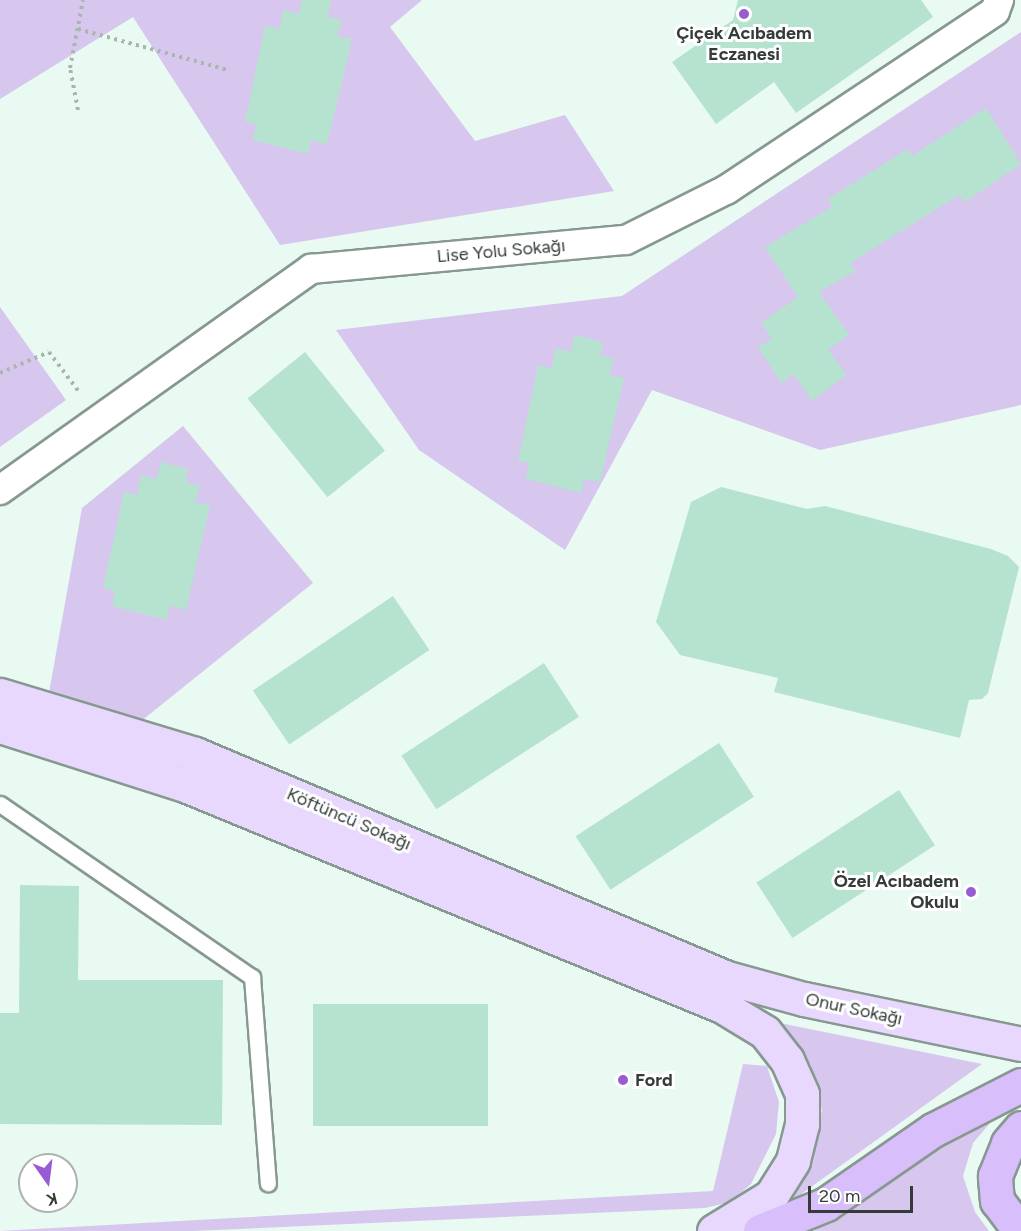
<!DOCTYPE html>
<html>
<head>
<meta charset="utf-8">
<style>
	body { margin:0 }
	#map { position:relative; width:1021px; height:1231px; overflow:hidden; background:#e8faf1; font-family:Figtree,sans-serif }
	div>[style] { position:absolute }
	.green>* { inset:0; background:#d7c6ed }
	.building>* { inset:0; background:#b6e3cf; transform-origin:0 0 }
	.path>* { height:4px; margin-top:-2px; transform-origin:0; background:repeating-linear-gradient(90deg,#a8b6af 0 3px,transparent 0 7.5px) }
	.roads { filter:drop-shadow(2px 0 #879890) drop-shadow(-2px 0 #879890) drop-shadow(0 2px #879890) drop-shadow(0 -2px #879890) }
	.lane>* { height:15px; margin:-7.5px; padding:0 7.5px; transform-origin:7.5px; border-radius:7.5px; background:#fff }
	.street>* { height:28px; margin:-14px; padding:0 14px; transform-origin:14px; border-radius:14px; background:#fff }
	.primary>* { height:33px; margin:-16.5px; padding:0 16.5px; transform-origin:16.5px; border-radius:16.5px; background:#e8d8fd }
	.highway>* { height:33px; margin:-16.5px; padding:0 16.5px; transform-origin:16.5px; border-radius:16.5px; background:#d9befc }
	.dots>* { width:16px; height:16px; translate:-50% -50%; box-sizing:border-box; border:3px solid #fff; border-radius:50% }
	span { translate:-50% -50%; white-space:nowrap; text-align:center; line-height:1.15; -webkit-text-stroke:6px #fff; paint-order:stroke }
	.poi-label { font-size:18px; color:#343b38; font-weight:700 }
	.right { translate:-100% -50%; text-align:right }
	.left { translate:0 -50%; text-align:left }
	.street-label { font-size:18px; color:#343b38 }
	.north { position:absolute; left:18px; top:1153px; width:60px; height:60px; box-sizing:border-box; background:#fff; border:2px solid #aeb1af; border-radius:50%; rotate:166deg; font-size:16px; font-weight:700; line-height:24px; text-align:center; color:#343b38 }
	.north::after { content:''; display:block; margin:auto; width:21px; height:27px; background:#975cd3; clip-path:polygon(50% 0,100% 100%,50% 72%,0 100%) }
	.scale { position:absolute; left:808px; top:1186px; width:105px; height:27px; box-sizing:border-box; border:3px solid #343b38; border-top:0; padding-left:8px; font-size:18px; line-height:21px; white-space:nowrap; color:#343b38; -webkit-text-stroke:4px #fff; paint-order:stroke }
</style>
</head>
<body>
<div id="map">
	<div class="green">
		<div style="clip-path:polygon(0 0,422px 0,390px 27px,475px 141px,565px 115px,614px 191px,280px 245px,133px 17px,0 99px)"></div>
		<div style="clip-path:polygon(1021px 32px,1021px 405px,820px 450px,652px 390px,565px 550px,419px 450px,336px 330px,622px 296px)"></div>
		<div style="clip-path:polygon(0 307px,66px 400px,0 447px)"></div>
		<div style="clip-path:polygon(183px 426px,313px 583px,135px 726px,47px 704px,82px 508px)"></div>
		<div style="clip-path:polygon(775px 1022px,982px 1064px,793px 1200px,810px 1164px,822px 1110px,811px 1065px)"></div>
		<div style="clip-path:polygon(743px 1064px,767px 1066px,779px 1102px,776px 1134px,751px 1184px,730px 1202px,705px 1208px,192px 1231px,0 1231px,713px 1191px)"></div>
		<div style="clip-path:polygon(1009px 1101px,973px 1143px,963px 1176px,975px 1212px,989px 1231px,814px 1231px)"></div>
	</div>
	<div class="building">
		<div style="clip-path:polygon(302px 0,331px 0,328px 17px,342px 20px,337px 36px,352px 39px,327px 144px,311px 140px,308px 154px,253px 140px,256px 125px,245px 122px,265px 26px,279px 29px,283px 10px,298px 14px)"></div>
		<div style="clip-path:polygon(738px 0,921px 0,933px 17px,796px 113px,774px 82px,716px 124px,672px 62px,733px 20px)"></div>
		<div style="clip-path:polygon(986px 108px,1021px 164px,965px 202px,959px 195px,850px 263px,855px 271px,819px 292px,849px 335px,828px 349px,846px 375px,812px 401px,794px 374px,781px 383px,758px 347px,772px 339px,761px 323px,798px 297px,765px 247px,832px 207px,828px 199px,908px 149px,912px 156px)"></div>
		<div style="clip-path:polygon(575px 335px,603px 342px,600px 355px,614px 359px,609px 375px,624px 378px,600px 482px,584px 479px,581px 493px,526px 479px,529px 463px,518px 461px,538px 365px,552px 368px,555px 348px,570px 352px)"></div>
		<div style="left:305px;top:352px;width:127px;height:74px;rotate:51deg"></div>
		<div style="clip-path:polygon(161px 462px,188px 469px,186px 482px,200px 486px,195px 502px,210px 505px,186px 610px,170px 606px,166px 620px,112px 606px,115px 591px,103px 588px,124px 492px,137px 495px,141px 475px,156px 479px)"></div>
		<div style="clip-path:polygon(721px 487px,807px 509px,825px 506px,991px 549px,1008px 556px,1019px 567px,988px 693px,982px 699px,969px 700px,960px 738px,774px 692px,778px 678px,680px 655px,656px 622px,691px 502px)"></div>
		<div style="left:393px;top:596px;width:65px;height:169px;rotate:56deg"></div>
		<div style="left:544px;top:663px;width:64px;height:170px;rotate:57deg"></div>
		<div style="left:719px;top:743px;width:64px;height:171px;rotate:57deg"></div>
		<div style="left:899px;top:790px;width:66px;height:170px;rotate:57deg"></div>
		<div style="clip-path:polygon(20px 885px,79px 886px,78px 980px,223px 980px,222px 1125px,0 1124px,0 1013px,19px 1013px)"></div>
		<div style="left:313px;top:1004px;width:175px;height:122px"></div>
	</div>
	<div class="path">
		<div style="left:78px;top:29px;width:156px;rotate:15.3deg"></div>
		<div style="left:78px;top:110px;width:43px;rotate:-100.8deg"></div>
		<div style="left:70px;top:68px;width:69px;rotate:-79.2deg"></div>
		<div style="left:0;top:373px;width:53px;rotate:-23.2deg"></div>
		<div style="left:49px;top:352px;width:51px;rotate:52.9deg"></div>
	</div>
	<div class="roads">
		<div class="lane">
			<div style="left:0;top:804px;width:306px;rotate:34.5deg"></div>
			<div style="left:252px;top:977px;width:207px;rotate:85.6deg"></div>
		</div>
		<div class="street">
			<div style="left:0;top:490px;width:382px;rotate:-35.4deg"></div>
			<div style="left:311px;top:269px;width:316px;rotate:-5.3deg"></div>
			<div style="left:626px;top:240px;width:112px;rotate:-26.6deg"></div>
			<div style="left:726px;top:190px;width:323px;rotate:-33.6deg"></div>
			<div style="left:995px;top:11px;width:12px;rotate:-70deg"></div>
		</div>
		<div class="primary">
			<div style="left:0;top:695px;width:204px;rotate:16.8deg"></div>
			<div style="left:195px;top:754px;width:577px;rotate:22.83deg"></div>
			<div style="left:727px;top:978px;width:80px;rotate:15.3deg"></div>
			<div style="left:804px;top:999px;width:222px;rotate:11.7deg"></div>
			<div style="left:0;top:726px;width:194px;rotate:17.7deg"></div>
			<div style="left:185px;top:785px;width:581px;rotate:22.37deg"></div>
			<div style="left:722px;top:1006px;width:50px;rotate:31.2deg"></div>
			<div style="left:765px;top:1032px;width:36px;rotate:52deg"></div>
			<div style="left:787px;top:1060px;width:37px;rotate:66deg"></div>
			<div style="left:802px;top:1094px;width:30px;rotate:90deg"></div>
			<div style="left:802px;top:1124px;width:38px;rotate:104deg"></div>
			<div style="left:793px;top:1161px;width:41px;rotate:122.2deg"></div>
			<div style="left:771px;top:1196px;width:67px;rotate:148.4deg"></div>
		</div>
		<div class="highway">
			<div style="left:760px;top:1231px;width:71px;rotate:-22.2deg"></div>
			<div style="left:826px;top:1204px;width:130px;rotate:-34.7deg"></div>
			<div style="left:933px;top:1130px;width:99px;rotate:-27.1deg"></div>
			<div style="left:1020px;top:1231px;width:38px;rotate:-127deg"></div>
			<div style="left:997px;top:1201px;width:25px;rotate:-95deg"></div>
			<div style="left:995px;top:1176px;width:35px;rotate:-68deg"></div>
			<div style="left:1008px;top:1143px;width:20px;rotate:-49deg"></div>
		</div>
	</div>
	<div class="dots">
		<div style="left:744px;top:14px;background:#975cd3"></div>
		<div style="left:971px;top:892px;background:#975cd3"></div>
		<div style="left:623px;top:1080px;background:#975cd3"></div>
	</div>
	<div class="poi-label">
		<span style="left:744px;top:44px">Çiçek Acıbadem<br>Eczanesi</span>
		<span class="right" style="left:959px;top:892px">Özel Acıbadem<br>Okulu</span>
		<span class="left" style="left:635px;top:1080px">Ford</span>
	</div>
	<div class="street-label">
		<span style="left:501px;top:251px;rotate:-5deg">Lise Yolu Sokağı</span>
		<span style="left:349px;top:819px;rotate:23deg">Köftüncü Sokağı</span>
		<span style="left:854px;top:1009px;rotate:12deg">Onur Sokağı</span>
	</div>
	<div class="north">K</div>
	<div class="scale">20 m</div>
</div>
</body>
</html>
